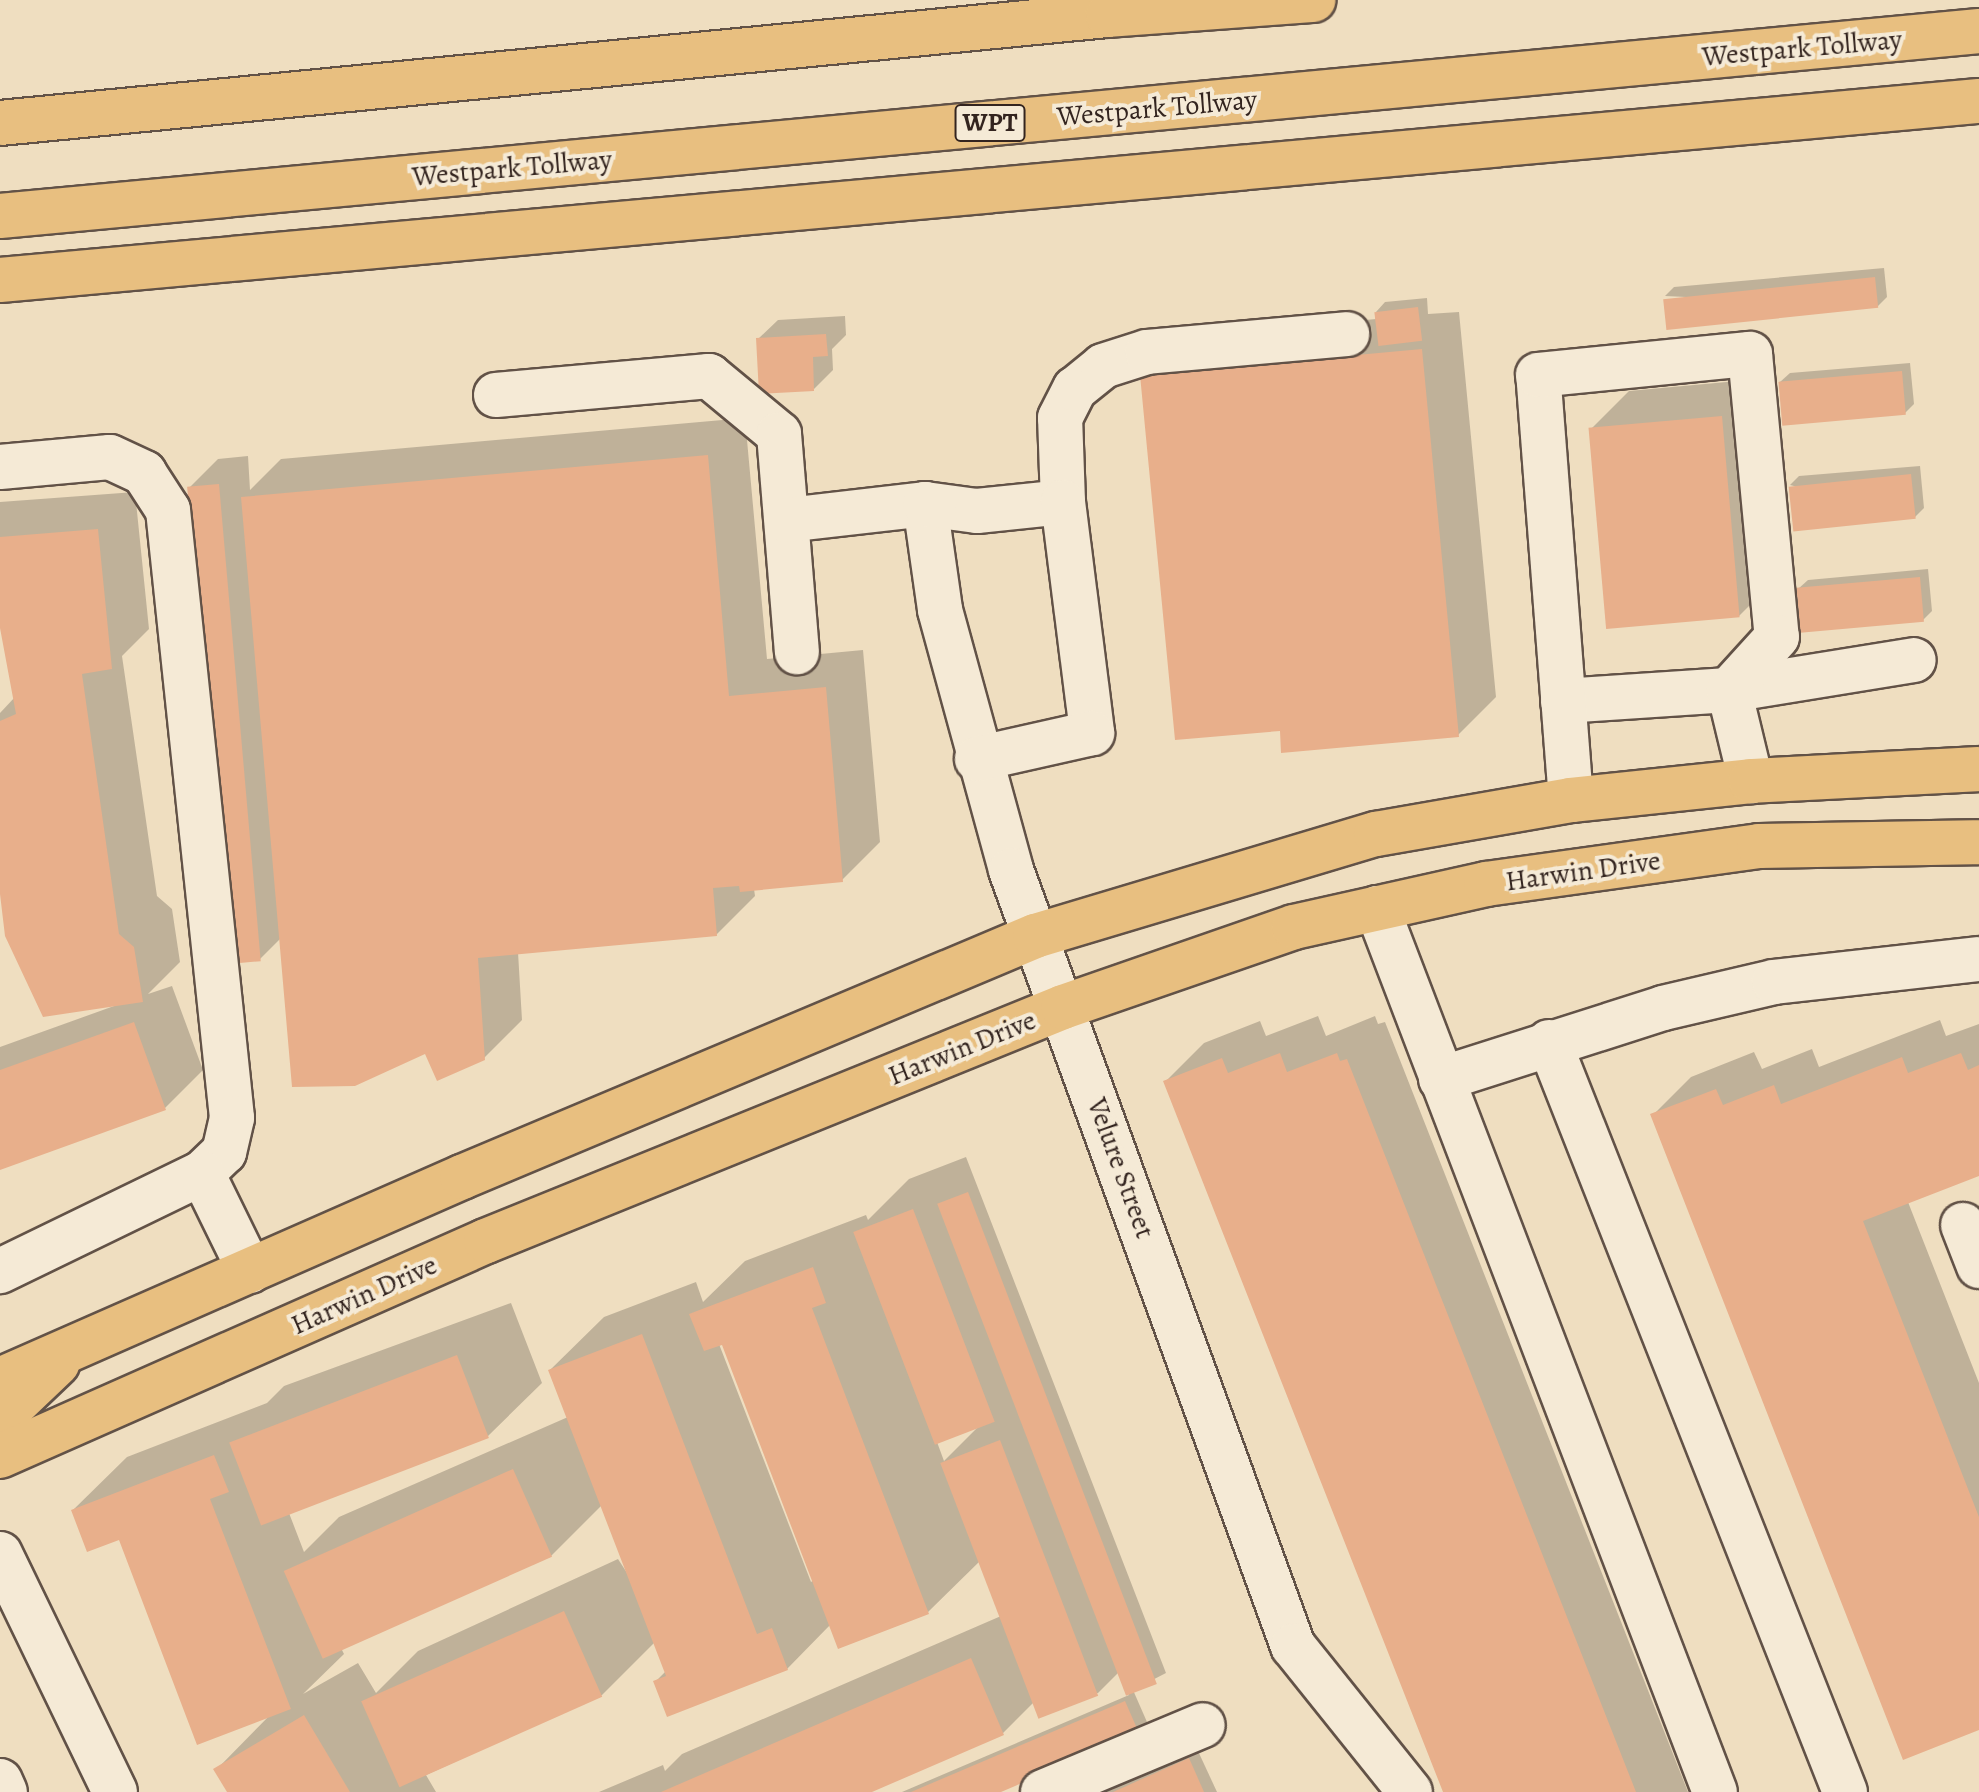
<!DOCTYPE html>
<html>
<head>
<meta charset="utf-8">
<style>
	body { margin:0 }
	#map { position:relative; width:1979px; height:1792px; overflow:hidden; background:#efdec0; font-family:Alegreya,serif }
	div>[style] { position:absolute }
	.shadow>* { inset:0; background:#0003 }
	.building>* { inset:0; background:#e8af8b; transform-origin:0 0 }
	.roads { filter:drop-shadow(2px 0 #625247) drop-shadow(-2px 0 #625247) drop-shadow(0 2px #625247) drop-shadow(0 -2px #625247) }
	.minor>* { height:44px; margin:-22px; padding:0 22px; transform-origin:22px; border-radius:22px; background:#f5ead6 }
	.major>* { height:44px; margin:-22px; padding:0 22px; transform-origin:22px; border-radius:22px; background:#e8bf80 }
	.highway>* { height:44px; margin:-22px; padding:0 22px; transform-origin:22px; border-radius:22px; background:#e8bf80 }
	span { translate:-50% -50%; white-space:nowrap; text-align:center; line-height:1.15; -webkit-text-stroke:8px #f5ead6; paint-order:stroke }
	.shield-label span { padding:2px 6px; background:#f5ead6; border:2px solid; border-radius:6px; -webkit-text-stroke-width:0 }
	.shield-label { font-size:26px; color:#33241f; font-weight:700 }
	.street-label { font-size:28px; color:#33241f }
</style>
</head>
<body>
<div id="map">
	<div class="shadow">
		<div style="clip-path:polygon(1884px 268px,1887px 297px,1878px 306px,1665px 296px,1674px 287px)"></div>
		<div style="clip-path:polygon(1427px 298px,1428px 314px,1459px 312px,1496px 697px,1458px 735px,1282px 728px,1142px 376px,1180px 338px,1376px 319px,1376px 312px,1385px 302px)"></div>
		<div style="clip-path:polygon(845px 316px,846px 335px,832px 349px,833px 370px,814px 389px,758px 339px,778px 320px)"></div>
		<div style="clip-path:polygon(1910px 363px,1914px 404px,1905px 413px,1780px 382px,1790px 373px)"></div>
		<div style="clip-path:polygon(1759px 379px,1777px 578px,1739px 616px,1591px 429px,1629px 391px)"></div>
		<div style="clip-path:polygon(745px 418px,767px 659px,863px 650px,880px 842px,842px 880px,754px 889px,755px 896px,716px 935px,518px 952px,522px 1020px,484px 1058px,426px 1052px,281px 938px,260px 959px,189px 488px,218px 459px,248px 456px,250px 490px,281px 459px)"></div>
		<div style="clip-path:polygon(1920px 466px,1924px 508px,1915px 517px,1790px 485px,1799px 476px)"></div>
		<div style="clip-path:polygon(135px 492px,149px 629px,122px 656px,157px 896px,172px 909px,180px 962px,148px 994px,172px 986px,203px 1070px,165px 1108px,0 1167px,0 1047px,114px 1006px,0 878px,0 713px,15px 697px,0 622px,0 502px)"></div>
		<div style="clip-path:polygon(1928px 569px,1932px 611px,1923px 620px,1798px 589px,1808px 580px)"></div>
		<div style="clip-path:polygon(1318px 1016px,1326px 1036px,1375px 1016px,1378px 1024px,1385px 1022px,1688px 1792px,1445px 1792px,1166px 1081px,1204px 1043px,1260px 1021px,1266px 1036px)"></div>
		<div style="clip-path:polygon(1940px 1020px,1946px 1036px,1979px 1024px,1979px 1174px,1908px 1202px,1979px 1383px,1979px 1728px,1653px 1115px,1691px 1077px,1754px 1052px,1762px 1069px,1812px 1049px,1819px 1067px)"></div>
		<div style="clip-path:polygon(evenodd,966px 1157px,1166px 1673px,1133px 1690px,1147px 1722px,1138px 1731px,995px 1792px,902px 1792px,1129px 1695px,1119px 1672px,1098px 1693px,1034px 1702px,1003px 1733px,867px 1792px,599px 1792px,663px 1765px,665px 1771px,682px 1754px,1001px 1616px,980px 1561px,928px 1612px,831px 1624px,787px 1669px,655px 1682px,666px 1671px,655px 1642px,602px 1695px,426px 1775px,436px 1792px,229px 1792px,216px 1770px,271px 1714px,120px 1538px,73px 1510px,127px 1457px,267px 1403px,284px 1386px,511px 1303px,542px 1383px,488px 1436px,289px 1513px,304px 1552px,339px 1517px,568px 1417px,550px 1370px,604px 1317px,696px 1282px,703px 1302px,745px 1261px,866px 1215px,868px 1220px,909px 1179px,966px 1157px,723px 1342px,814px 1580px,811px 1582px,719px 1344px,723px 1342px,966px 1157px,979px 1426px,944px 1461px,937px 1442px,979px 1426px,966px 1157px,602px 1505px,631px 1579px,618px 1559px,418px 1651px,376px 1693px,358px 1663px,303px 1694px,344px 1654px,341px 1648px,551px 1556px,602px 1505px)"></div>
		<div style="clip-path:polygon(1198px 1751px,1217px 1792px,1105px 1792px)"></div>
	</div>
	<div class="building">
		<div style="left:1875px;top:277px;width:31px;height:213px;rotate:84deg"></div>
		<div style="left:1418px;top:307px;width:34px;height:44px;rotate:83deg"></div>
		<div style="clip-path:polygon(826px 334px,828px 356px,813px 357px,814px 391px,759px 394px,756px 338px)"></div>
		<div style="clip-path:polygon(1422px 349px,1459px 737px,1281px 753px,1280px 731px,1175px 740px,1140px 375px)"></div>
		<div style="left:1902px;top:371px;width:44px;height:124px;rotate:85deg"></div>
		<div style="left:1722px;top:416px;width:202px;height:134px;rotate:85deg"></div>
		<div style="clip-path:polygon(708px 455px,729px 696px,826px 687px,843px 882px,740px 892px,739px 886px,713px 888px,717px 936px,478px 958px,485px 1060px,437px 1081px,425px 1054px,355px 1086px,292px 1087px,241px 497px)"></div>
		<div style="left:1911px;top:474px;width:45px;height:123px;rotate:84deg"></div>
		<div style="left:219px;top:484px;width:479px;height:32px;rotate:85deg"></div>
		<div style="clip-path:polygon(98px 529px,112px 669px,82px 674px,119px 934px,134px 947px,143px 1002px,43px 1017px,5px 936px,0 894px,0 721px,16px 714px,0 628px,0 537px)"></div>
		<div style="left:1920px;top:577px;width:45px;height:124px;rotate:85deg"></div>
		<div style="clip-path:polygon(134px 1022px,166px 1110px,0 1170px,0 1070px)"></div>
		<div style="clip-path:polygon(1280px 1053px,1287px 1072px,1337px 1053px,1340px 1061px,1347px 1059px,1636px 1792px,1443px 1792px,1163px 1081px,1222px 1058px,1228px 1073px)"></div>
		<div style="clip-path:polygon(1961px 1053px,1968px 1070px,1979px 1065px,1979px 1176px,1863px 1221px,1979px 1517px,1979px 1730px,1903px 1760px,1650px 1114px,1716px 1089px,1723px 1105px,1774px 1085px,1781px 1104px,1902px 1057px,1908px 1073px)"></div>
		<div style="left:968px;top:1192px;width:527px;height:33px;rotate:69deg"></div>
		<div style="left:913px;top:1209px;width:228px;height:64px;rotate:69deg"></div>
		<div style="clip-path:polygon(813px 1267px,826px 1303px,812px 1308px,929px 1614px,838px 1649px,722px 1345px,704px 1351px,689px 1314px)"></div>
		<div style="clip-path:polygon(642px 1334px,757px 1634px,772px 1628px,788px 1670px,667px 1717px,653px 1681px,666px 1676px,548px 1370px)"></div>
		<div style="left:457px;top:1355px;width:89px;height:244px;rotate:69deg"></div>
		<div style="left:1000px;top:1440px;width:274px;height:64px;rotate:69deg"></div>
		<div style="clip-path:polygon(214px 1455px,229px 1492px,210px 1499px,291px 1709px,197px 1745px,119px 1540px,87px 1552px,71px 1510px)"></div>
		<div style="left:513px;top:1469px;width:96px;height:251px;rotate:66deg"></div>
		<div style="left:564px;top:1611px;width:94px;height:222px;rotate:66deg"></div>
		<div style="clip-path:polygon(971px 1658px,1004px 1735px,872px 1792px,661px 1792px)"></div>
		<div style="clip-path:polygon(1125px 1701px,1139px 1733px,1001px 1792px,911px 1792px)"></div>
		<div style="clip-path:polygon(304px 1715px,350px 1792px,227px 1792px,213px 1769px)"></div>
		<div style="clip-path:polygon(1189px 1758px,1204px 1792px,1113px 1792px)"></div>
	</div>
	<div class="roads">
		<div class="minor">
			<div style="left:496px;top:395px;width:214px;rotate:-5.1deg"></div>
			<div style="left:709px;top:376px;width:91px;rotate:39.6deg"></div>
			<div style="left:779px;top:434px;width:219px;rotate:85.3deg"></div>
			<div style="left:0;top:467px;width:110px;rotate:-5.2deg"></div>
			<div style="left:110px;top:457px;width:38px;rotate:25deg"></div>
			<div style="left:144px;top:473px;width:44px;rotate:57deg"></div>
			<div style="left:168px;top:510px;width:611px;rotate:83.99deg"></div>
			<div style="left:232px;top:1118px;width:35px;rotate:103deg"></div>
			<div style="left:224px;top:1152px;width:30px;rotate:136deg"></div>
			<div style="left:202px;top:1173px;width:225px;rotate:154.1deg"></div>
			<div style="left:1063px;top:502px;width:84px;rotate:-92deg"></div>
			<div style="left:1060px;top:418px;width:33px;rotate:-63deg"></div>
			<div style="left:1075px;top:389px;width:36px;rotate:-39deg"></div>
			<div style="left:1103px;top:366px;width:46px;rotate:-17.7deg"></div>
			<div style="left:1147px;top:352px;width:201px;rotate:-5.1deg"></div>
			<div style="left:925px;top:504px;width:107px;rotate:81.9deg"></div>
			<div style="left:940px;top:610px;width:270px;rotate:74.7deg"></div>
			<div style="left:1011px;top:870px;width:826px;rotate:70.03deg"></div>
			<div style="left:1293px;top:1646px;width:187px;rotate:51.3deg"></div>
			<div style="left:787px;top:520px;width:139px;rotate:-6.6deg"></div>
			<div style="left:925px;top:504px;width:52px;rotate:7.7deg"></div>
			<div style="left:977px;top:511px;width:86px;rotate:-6deg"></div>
			<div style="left:1063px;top:502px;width:233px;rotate:82.8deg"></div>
			<div style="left:1092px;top:733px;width:118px;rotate:167.3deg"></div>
			<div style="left:1563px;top:701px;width:166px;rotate:-3.8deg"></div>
			<div style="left:1729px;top:690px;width:187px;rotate:-9.2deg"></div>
			<div style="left:1571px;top:800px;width:426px;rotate:-94.4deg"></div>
			<div style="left:1538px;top:375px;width:213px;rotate:-5.7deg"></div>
			<div style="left:1750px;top:354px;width:284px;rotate:84.6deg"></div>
			<div style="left:1777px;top:637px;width:72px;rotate:132.2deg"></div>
			<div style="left:1729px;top:690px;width:94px;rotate:76.4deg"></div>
			<div style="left:1377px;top:908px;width:946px;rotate:69.08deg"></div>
			<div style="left:1549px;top:1042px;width:806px;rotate:68.46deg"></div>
			<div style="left:1441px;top:1079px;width:233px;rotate:-17.7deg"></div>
			<div style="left:1663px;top:1008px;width:114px;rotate:-13.2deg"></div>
			<div style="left:1774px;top:982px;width:206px;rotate:-6.4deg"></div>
			<div style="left:202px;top:1173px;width:109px;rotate:63.9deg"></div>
			<div style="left:1963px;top:1225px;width:44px;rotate:68.7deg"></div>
			<div style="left:0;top:1554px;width:264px;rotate:64.2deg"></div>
			<div style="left:0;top:1781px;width:12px;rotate:66deg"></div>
			<div style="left:1043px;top:1792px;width:173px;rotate:-22.7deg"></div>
		</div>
		<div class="major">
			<div style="left:0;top:1380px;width:505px;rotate:-23.72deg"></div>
			<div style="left:462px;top:1177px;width:622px;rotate:-22.81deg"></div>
			<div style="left:1035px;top:936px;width:356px;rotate:-16.7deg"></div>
			<div style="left:1376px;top:834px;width:198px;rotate:-9.9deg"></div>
			<div style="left:1571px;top:800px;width:181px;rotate:-6deg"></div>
			<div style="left:1751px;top:781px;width:228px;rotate:-3deg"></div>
			<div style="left:0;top:1418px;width:79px;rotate:-43.5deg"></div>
			<div style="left:0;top:1456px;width:531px;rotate:-23.86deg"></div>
			<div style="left:486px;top:1241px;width:623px;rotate:-22.07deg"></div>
			<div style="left:1063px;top:1007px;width:244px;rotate:-19.1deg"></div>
			<div style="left:1294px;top:927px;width:197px;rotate:-12.6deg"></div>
			<div style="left:1486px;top:884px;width:276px;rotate:-7.9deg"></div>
			<div style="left:1759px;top:846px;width:220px;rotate:-1deg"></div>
		</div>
		<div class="highway">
			<div style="left:0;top:123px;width:1113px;rotate:-5.57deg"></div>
			<div style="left:1108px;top:15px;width:206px;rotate:-4.2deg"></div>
			<div style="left:0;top:216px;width:1988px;rotate:-5.34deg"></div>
			<div style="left:0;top:280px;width:1987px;rotate:-5.17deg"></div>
		</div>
	</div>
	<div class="shield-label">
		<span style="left:990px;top:123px">WPT</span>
	</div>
	<div class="street-label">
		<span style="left:1802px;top:48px;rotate:-5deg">Westpark Tollway</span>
		<span style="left:1157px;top:108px;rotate:-5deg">Westpark Tollway</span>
		<span style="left:512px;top:168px;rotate:-5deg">Westpark Tollway</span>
		<span style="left:1583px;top:871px;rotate:-8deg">Harwin Drive</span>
		<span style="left:962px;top:1048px;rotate:-22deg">Harwin Drive</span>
		<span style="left:1121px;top:1168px;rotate:70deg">Velure Street</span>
		<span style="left:364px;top:1295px;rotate:-24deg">Harwin Drive</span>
	</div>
</div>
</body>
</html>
